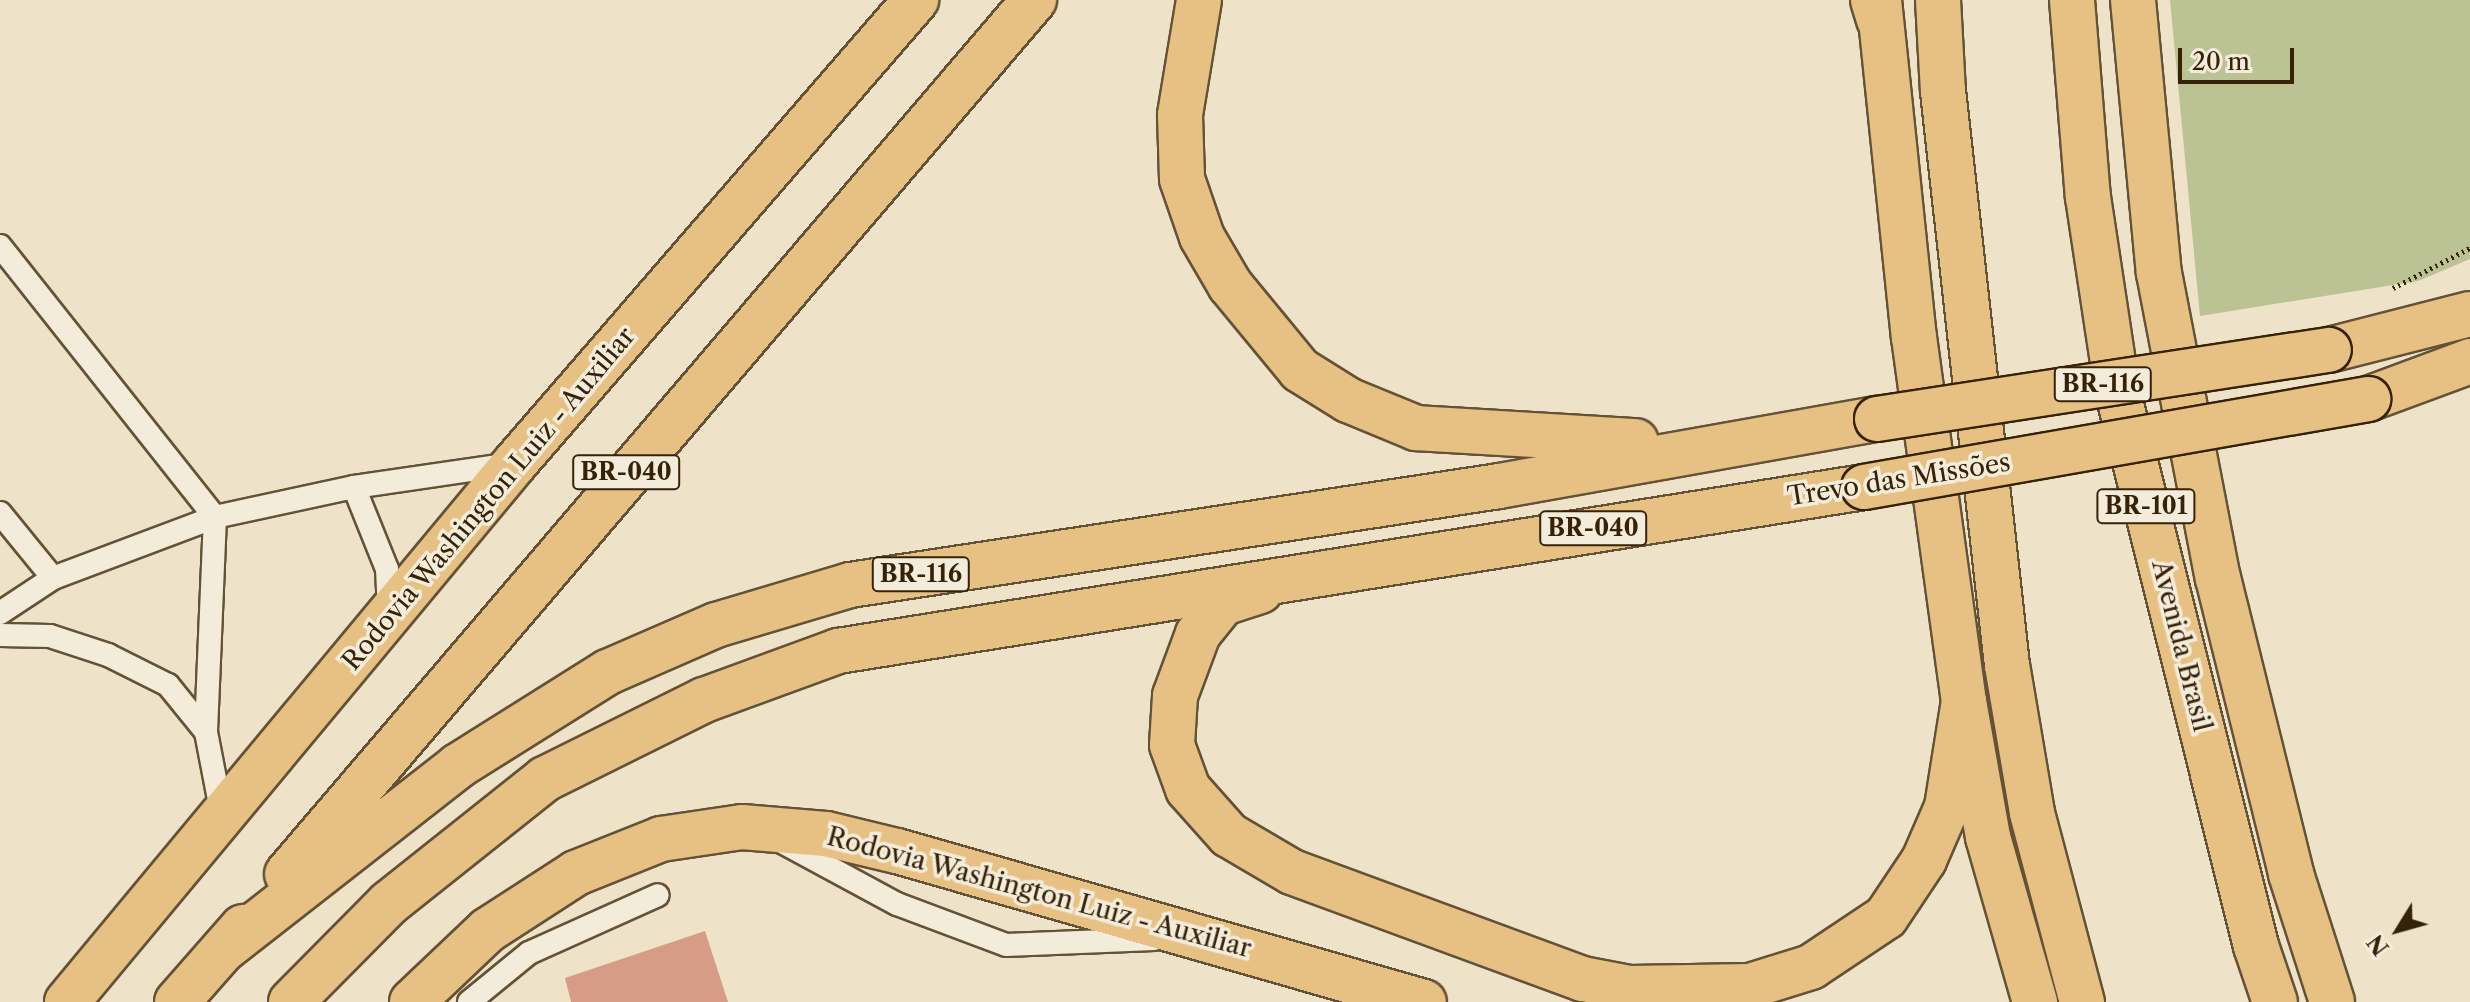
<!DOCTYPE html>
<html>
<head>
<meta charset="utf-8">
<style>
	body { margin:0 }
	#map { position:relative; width:2470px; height:1002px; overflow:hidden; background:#eee2c8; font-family:"Libre Caslon Text",serif }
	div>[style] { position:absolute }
	.green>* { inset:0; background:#bbc394 }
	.building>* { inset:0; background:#d69c85 }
	.path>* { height:5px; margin-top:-2.5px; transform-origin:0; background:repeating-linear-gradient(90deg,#362207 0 2px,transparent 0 6px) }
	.roads { filter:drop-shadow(2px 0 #645237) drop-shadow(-2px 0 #645237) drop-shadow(0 2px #645237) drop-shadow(0 -2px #645237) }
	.service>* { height:22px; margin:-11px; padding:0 11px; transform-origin:11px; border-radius:11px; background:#f4ecdb }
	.trunk>* { height:44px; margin:-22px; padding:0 22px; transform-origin:22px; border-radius:22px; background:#e7c184 }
	.motorway>* { height:44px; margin:-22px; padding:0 22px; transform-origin:22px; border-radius:22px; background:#e7c184 }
	.bridges { filter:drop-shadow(2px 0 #362207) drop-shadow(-2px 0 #362207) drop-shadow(0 2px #362207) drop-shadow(0 -2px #362207) }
	.motorway-bridge>* { height:44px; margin:-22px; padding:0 22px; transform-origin:22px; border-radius:22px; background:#e7c184 }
	span { translate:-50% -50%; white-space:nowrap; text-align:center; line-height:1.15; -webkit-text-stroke:7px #f4ecdb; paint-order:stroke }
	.shield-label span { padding:2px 6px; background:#f4ecdb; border:2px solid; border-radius:6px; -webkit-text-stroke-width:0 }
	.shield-label { font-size:24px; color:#362207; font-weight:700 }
	.street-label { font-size:26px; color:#362207 }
	.north { position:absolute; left:2358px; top:890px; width:80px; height:80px; -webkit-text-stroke:6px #f4ecdb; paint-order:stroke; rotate:233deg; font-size:22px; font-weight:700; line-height:32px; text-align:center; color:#362207 }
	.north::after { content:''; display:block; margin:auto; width:28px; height:36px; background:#362207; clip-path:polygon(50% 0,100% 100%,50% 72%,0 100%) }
	.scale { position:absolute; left:2178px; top:48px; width:116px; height:36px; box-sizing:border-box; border:4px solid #362207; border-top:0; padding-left:10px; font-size:24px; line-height:28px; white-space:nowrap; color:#362207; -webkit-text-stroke:6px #f4ecdb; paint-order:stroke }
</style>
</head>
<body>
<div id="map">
	<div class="green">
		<div style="clip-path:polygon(2170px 0,2470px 0,2470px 259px,2418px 281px,2200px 316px)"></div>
	</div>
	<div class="building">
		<div style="clip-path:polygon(705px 931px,728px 1002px,571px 1002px,565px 978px)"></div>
	</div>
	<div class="path">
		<div style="left:2393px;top:288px;width:87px;rotate:-27.5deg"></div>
	</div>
	<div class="roads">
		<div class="service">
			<div style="left:0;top:246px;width:346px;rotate:51.6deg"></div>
			<div style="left:215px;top:517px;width:215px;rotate:92.4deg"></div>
			<div style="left:354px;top:487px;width:88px;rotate:68.1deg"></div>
			<div style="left:387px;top:569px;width:42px;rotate:87.3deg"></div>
			<div style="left:0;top:513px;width:84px;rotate:50.8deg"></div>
			<div style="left:0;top:613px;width:64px;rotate:-33.4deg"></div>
			<div style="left:53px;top:578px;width:173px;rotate:-20.6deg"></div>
			<div style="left:215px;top:517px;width:142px;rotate:-12.2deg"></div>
			<div style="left:354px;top:487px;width:160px;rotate:-8.3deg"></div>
			<div style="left:0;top:635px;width:50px;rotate:1.1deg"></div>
			<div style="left:50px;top:636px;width:61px;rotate:18.1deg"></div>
			<div style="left:108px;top:655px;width:67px;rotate:26.6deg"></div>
			<div style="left:168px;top:685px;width:60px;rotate:51deg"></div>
			<div style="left:206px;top:732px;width:85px;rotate:79.1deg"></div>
			<div style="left:784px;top:843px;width:128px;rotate:28.4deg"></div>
			<div style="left:897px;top:904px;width:116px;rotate:20.6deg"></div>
			<div style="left:1006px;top:945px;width:148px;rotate:-2.3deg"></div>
			<div style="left:469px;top:1002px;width:77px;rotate:-39.2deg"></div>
			<div style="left:529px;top:953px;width:141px;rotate:-24.2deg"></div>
		</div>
		<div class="trunk">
			<div style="left:1879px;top:0;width:339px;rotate:84.1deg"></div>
			<div style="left:1914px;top:337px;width:367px;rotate:82.2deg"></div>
			<div style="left:1964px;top:701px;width:138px;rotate:80deg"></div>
			<div style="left:1988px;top:837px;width:172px;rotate:74.1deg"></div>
			<div style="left:2133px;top:0;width:274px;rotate:84.6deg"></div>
			<div style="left:2159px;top:273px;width:311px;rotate:79.1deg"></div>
			<div style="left:2218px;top:578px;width:305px;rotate:76.1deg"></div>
			<div style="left:2291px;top:874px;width:134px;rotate:72.2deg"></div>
			<div style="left:67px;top:1002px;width:701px;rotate:-50.27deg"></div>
			<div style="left:515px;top:463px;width:613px;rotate:-49.1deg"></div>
			<div style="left:412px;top:1002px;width:105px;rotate:-43.5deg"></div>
			<div style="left:488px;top:930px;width:105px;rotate:-32.9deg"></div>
			<div style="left:576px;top:873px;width:92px;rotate:-21.8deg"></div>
			<div style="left:661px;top:839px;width:82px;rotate:-8.4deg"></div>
			<div style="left:742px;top:827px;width:84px;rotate:4.8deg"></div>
			<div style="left:826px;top:834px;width:73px;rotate:13.5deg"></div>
			<div style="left:897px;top:851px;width:548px;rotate:15.99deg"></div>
		</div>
		<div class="motorway">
			<div style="left:1199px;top:0;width:117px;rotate:99.4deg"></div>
			<div style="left:1180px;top:115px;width:64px;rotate:88.2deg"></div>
			<div style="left:1182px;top:179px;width:61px;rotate:71deg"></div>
			<div style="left:1202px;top:237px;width:56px;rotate:59.7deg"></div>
			<div style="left:1230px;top:285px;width:110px;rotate:50.5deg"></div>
			<div style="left:1300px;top:370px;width:57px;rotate:32deg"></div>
			<div style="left:1348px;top:400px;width:74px;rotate:22.4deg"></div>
			<div style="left:1416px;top:428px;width:220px;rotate:3.4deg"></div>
			<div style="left:1873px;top:0;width:21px;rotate:73deg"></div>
			<div style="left:1938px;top:0;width:91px;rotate:86.9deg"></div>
			<div style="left:1943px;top:91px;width:578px;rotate:83.64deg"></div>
			<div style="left:2007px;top:665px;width:150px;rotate:80.4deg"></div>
			<div style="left:2032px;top:813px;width:196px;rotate:75.2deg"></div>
			<div style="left:2072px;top:0;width:198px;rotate:85.4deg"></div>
			<div style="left:2088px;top:197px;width:194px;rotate:81.4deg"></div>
			<div style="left:2117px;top:389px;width:574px;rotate:75.99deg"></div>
			<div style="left:2256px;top:946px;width:59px;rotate:71.3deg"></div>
			<div style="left:2329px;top:350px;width:146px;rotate:-14.3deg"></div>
			<div style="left:2368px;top:399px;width:109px;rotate:-20.4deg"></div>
			<div style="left:1260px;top:591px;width:39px;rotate:162deg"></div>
			<div style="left:1223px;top:603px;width:40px;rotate:129deg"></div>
			<div style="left:1198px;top:634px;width:66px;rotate:110.4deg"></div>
			<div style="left:1175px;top:696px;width:49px;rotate:93.5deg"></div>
			<div style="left:1172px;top:745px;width:47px;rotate:70deg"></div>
			<div style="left:1188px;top:789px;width:62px;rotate:48.3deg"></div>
			<div style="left:1229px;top:835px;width:73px;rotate:30.4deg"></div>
			<div style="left:1292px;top:872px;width:310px;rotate:20.2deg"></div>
			<div style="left:1583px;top:979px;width:48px;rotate:10.8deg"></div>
			<div style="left:1630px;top:988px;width:120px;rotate:-1deg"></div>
			<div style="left:1750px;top:986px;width:64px;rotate:-17.3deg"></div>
			<div style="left:1811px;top:967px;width:90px;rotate:-33.7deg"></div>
			<div style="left:1886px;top:917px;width:69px;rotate:-56.3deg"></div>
			<div style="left:1924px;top:860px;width:58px;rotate:-66.5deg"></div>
			<div style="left:1947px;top:807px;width:107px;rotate:-80.9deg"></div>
			<div style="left:287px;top:874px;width:1150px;rotate:-49.48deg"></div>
			<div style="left:224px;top:949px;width:297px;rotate:-38deg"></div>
			<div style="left:458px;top:766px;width:177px;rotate:-32.1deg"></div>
			<div style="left:608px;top:672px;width:118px;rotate:-23.5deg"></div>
			<div style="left:716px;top:625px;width:140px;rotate:-16.6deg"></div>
			<div style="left:850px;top:585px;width:657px;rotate:-8.67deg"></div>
			<div style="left:1499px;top:486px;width:384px;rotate:-10.1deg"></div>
			<div style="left:177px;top:1002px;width:100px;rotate:-48.7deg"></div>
			<div style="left:291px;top:1002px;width:139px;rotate:-45.3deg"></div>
			<div style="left:389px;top:903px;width:199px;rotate:-38.5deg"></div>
			<div style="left:545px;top:779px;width:178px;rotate:-26.4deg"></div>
			<div style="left:704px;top:700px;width:143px;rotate:-20.1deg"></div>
			<div style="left:838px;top:651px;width:1039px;rotate:-9.08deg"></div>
		</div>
	</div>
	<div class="bridges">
		<div class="motorway-bridge">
			<div style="left:1877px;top:419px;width:457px;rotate:-8.7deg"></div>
			<div style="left:1864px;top:487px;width:512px;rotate:-9.9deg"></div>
		</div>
	</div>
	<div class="shield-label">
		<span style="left:2103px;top:384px">BR-116</span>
		<span style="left:626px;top:472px">BR-040</span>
		<span style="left:2146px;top:506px">BR-101</span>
		<span style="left:1593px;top:528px">BR-040</span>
		<span style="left:921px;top:574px">BR-116</span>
	</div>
	<div class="street-label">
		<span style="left:1899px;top:480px;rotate:-9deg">Trevo das Missões</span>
		<span style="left:489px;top:499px;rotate:-50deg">Rodovia Washington Luiz - Auxiliar</span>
		<span style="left:2181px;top:646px;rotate:76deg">Avenida Brasil</span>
		<span style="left:1039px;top:893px;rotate:15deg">Rodovia Washington Luiz - Auxiliar</span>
	</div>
	<div class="north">N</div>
	<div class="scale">20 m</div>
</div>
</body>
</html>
